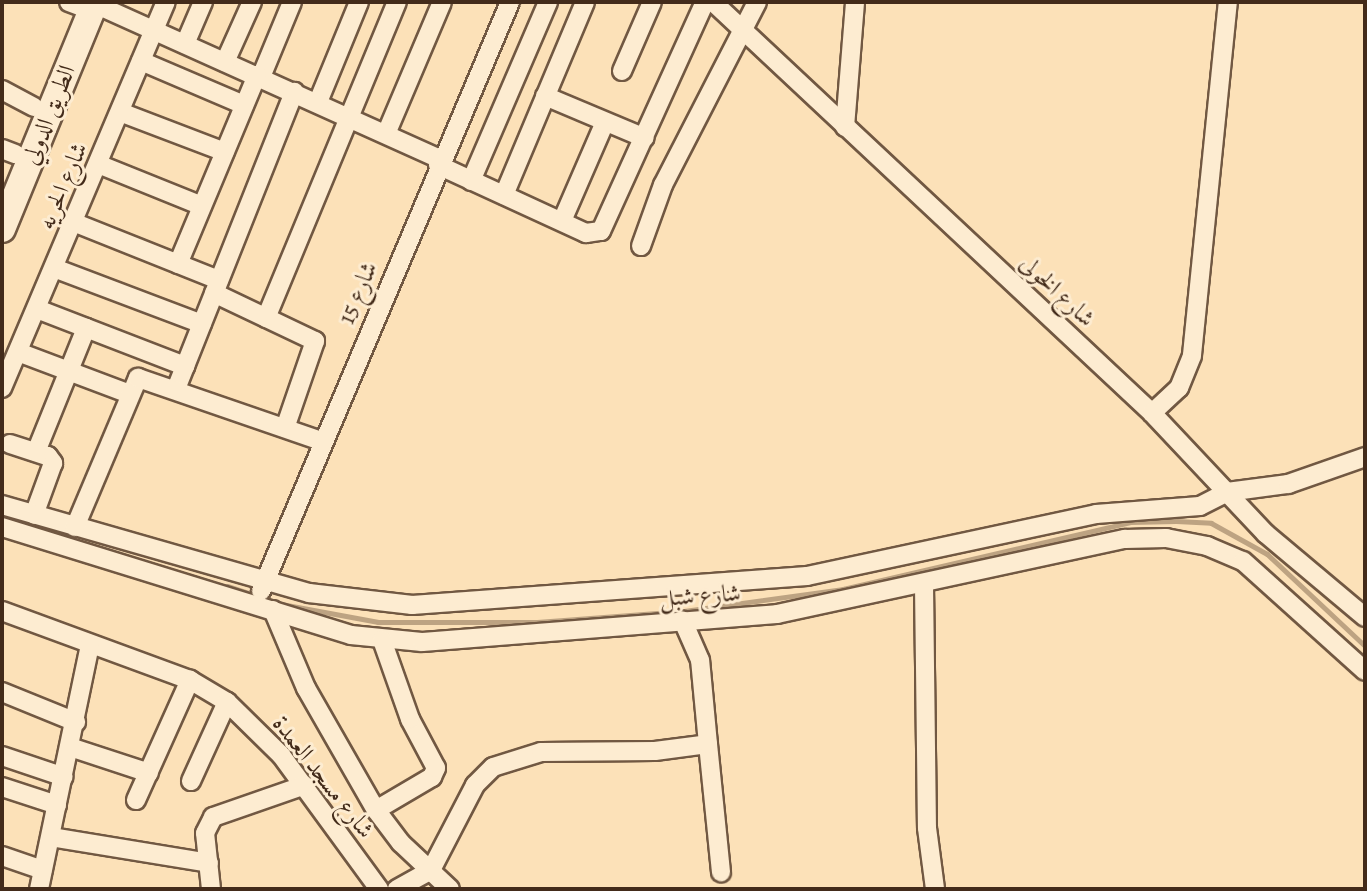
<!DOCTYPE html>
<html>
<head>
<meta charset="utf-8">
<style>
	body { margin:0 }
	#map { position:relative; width:1367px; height:891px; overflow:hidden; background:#fce1b8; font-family:Alegreya,Amiri,serif }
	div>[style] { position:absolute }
	.stream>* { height:5px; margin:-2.5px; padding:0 2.5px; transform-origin:2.5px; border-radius:2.5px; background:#bda382 }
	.roads { filter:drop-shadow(2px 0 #715842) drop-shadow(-2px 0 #715842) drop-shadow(0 2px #715842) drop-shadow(0 -2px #715842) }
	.street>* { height:18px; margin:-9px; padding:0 9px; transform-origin:9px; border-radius:9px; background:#fdecd1 }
	.secondary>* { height:26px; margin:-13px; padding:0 13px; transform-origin:13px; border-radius:13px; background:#fdecd1 }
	span { translate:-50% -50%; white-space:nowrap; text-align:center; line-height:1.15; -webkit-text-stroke:6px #fdecd1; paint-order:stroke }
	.street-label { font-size:24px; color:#432b1a }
	.frame { position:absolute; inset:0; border:4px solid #432b1a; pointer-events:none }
</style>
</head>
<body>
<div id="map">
	<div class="stream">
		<div style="left:227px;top:586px;width:35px;rotate:18deg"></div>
		<div style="left:281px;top:604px;width:99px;rotate:10.5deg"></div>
		<div style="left:378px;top:622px;width:159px"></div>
		<div style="left:537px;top:622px;width:147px;rotate:-4.3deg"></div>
		<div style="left:684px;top:611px;width:161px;rotate:-7.9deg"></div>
		<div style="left:843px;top:589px;width:295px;rotate:-13.1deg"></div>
		<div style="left:1130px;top:522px;width:46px;rotate:-1.2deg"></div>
		<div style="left:1176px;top:521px;width:35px;rotate:3deg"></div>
		<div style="left:1211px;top:523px;width:64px;rotate:29deg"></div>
		<div style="left:1267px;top:554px;width:134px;rotate:43.2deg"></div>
	</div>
	<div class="roads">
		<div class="street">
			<div style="left:69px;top:2px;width:25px;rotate:21deg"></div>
			<div style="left:713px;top:2px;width:601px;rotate:43.11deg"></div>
			<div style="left:1152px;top:413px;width:166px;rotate:46.7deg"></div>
			<div style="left:1266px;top:534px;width:129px;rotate:40deg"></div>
			<div style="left:95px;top:4px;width:378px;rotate:24.2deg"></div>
			<div style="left:185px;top:44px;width:46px;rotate:-66.8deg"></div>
			<div style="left:141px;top:61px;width:112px;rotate:23.1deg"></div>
			<div style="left:225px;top:62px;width:66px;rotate:-65.8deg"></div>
			<div style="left:622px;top:71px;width:75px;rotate:-66.5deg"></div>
			<div style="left:261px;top:77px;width:81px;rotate:-67.5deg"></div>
			<div style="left:2px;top:90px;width:36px;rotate:28deg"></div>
			<div style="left:545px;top:96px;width:108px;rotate:22.8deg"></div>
			<div style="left:318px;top:102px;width:108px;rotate:-67.7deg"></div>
			<div style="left:120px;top:112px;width:112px;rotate:20.9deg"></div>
			<div style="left:845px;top:127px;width:125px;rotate:-85.4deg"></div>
			<div style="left:386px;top:134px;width:143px;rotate:-67deg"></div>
			<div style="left:2px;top:149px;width:14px;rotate:21deg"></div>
			<div style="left:98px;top:164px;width:112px;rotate:22deg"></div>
			<div style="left:438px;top:165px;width:163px;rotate:24.7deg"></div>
			<div style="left:586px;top:233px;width:15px;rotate:-8deg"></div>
			<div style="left:601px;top:231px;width:252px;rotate:-65.6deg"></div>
			<div style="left:471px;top:181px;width:195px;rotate:-66.7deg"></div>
			<div style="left:504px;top:195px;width:209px;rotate:-67.2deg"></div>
			<div style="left:562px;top:221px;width:108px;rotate:-66.5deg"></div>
			<div style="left:73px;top:222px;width:157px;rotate:21.7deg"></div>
			<div style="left:641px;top:246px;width:65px;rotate:-70.2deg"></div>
			<div style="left:663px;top:185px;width:206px;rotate:-62.8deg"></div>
			<div style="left:178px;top:264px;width:205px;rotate:-67.3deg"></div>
			<div style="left:54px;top:268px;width:158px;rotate:20.7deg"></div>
			<div style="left:214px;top:293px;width:112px;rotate:25.4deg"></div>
			<div style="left:315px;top:341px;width:92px;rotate:109deg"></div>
			<div style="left:37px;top:309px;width:159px;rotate:21.1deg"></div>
			<div style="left:266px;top:318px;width:342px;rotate:-67.5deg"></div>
			<div style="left:18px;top:352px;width:120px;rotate:20.6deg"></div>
			<div style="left:2px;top:388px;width:419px;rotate:-67deg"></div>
			<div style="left:176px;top:389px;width:320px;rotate:-68.3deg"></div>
			<div style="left:1152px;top:413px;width:37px;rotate:-43deg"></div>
			<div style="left:1179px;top:388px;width:35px;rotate:-68deg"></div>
			<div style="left:1192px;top:355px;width:355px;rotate:-84.2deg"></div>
			<div style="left:10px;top:444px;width:40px;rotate:18deg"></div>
			<div style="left:48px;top:456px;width:9px;rotate:54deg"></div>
			<div style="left:53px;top:463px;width:55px;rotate:110.1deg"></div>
			<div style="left:36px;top:452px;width:134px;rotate:-68deg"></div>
			<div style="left:2px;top:505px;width:319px;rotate:16deg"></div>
			<div style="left:309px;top:593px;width:104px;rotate:6.6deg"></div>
			<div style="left:412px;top:605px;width:396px;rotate:-4.2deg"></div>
			<div style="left:807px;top:576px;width:296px;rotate:-12.1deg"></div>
			<div style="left:1096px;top:514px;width:104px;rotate:-4.4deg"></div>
			<div style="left:1200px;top:506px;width:30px;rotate:-27deg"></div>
			<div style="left:1227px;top:492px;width:62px;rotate:-7.5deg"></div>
			<div style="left:1288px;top:484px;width:82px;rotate:-19.3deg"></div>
			<div style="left:2px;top:527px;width:365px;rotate:17.2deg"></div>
			<div style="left:351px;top:635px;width:71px;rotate:5.6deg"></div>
			<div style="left:422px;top:642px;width:356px;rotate:-4.5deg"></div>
			<div style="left:777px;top:614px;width:356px;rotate:-12.2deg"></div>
			<div style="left:1125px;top:539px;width:41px;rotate:-1.4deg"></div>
			<div style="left:1166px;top:538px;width:42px;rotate:11deg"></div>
			<div style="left:1207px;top:546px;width:39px;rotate:23deg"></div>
			<div style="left:1243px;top:561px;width:164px;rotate:42deg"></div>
			<div style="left:75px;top:527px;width:162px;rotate:-67.1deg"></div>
			<div style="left:138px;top:378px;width:194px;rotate:19deg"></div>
			<div style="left:924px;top:585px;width:243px;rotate:89.3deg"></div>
			<div style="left:927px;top:828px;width:62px;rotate:82.5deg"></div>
			<div style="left:261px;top:591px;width:639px;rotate:-67.08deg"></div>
			<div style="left:273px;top:610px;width:85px;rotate:67.1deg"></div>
			<div style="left:306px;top:688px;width:141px;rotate:60.2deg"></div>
			<div style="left:376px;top:810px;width:41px;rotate:52.9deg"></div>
			<div style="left:401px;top:843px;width:67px;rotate:43.2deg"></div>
			<div style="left:2px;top:611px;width:200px;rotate:20.2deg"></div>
			<div style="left:190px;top:680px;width:43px;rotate:30.7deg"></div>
			<div style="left:227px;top:702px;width:76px;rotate:44.5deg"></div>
			<div style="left:281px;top:755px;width:166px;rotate:53.8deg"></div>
			<div style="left:2px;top:692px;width:80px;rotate:22.1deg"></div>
			<div style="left:708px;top:744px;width:129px;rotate:84.2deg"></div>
			<div style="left:70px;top:747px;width:83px;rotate:18.2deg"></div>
			<div style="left:2px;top:756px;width:65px;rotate:18.7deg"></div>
			<div style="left:191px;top:781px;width:87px;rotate:-65.5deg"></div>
			<div style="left:2px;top:787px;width:58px;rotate:18.1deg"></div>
			<div style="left:136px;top:800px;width:132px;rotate:-65.8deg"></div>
			<div style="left:376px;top:810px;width:65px;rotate:-30.5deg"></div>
			<div style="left:432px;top:777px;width:10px;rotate:-66deg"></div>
			<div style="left:436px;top:768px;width:55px;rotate:-118deg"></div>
			<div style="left:410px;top:719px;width:84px;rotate:-109.5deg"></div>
			<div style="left:51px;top:837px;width:160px;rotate:9.3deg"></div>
			<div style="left:2px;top:856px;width:43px;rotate:18.9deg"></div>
			<div style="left:39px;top:889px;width:249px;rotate:-78.2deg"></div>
			<div style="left:211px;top:889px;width:56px;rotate:-96.1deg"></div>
			<div style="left:205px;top:833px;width:18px;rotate:-63deg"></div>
			<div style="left:213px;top:817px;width:97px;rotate:-19.2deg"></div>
			<div style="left:397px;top:889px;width:39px;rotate:-29deg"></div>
			<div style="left:431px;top:870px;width:96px;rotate:-62.6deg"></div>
			<div style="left:475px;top:785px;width:25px;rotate:-45deg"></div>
			<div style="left:493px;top:767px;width:50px;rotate:-17.4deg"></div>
			<div style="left:541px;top:752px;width:114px;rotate:-0.5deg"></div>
			<div style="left:655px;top:751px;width:53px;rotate:-7.5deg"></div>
			<div style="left:708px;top:744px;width:84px;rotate:-95.4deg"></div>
			<div style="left:700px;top:660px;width:43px;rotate:-113.6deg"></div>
		</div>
		<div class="secondary">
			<div style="left:2px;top:229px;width:245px;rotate:-67.7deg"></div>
		</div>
	</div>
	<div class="street-label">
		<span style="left:49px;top:115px;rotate:-68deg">الطريق الدولي</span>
		<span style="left:63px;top:186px;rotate:-67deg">شارع الحريه</span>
		<span style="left:1057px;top:291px;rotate:43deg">شارع الخولى</span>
		<span style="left:358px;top:293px;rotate:-67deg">شارع 15</span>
		<span style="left:700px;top:596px;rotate:-4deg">شارع شبل</span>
		<span style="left:323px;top:777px;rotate:52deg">شارع مسجد العمدة</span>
	</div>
	<div class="frame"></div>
</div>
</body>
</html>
